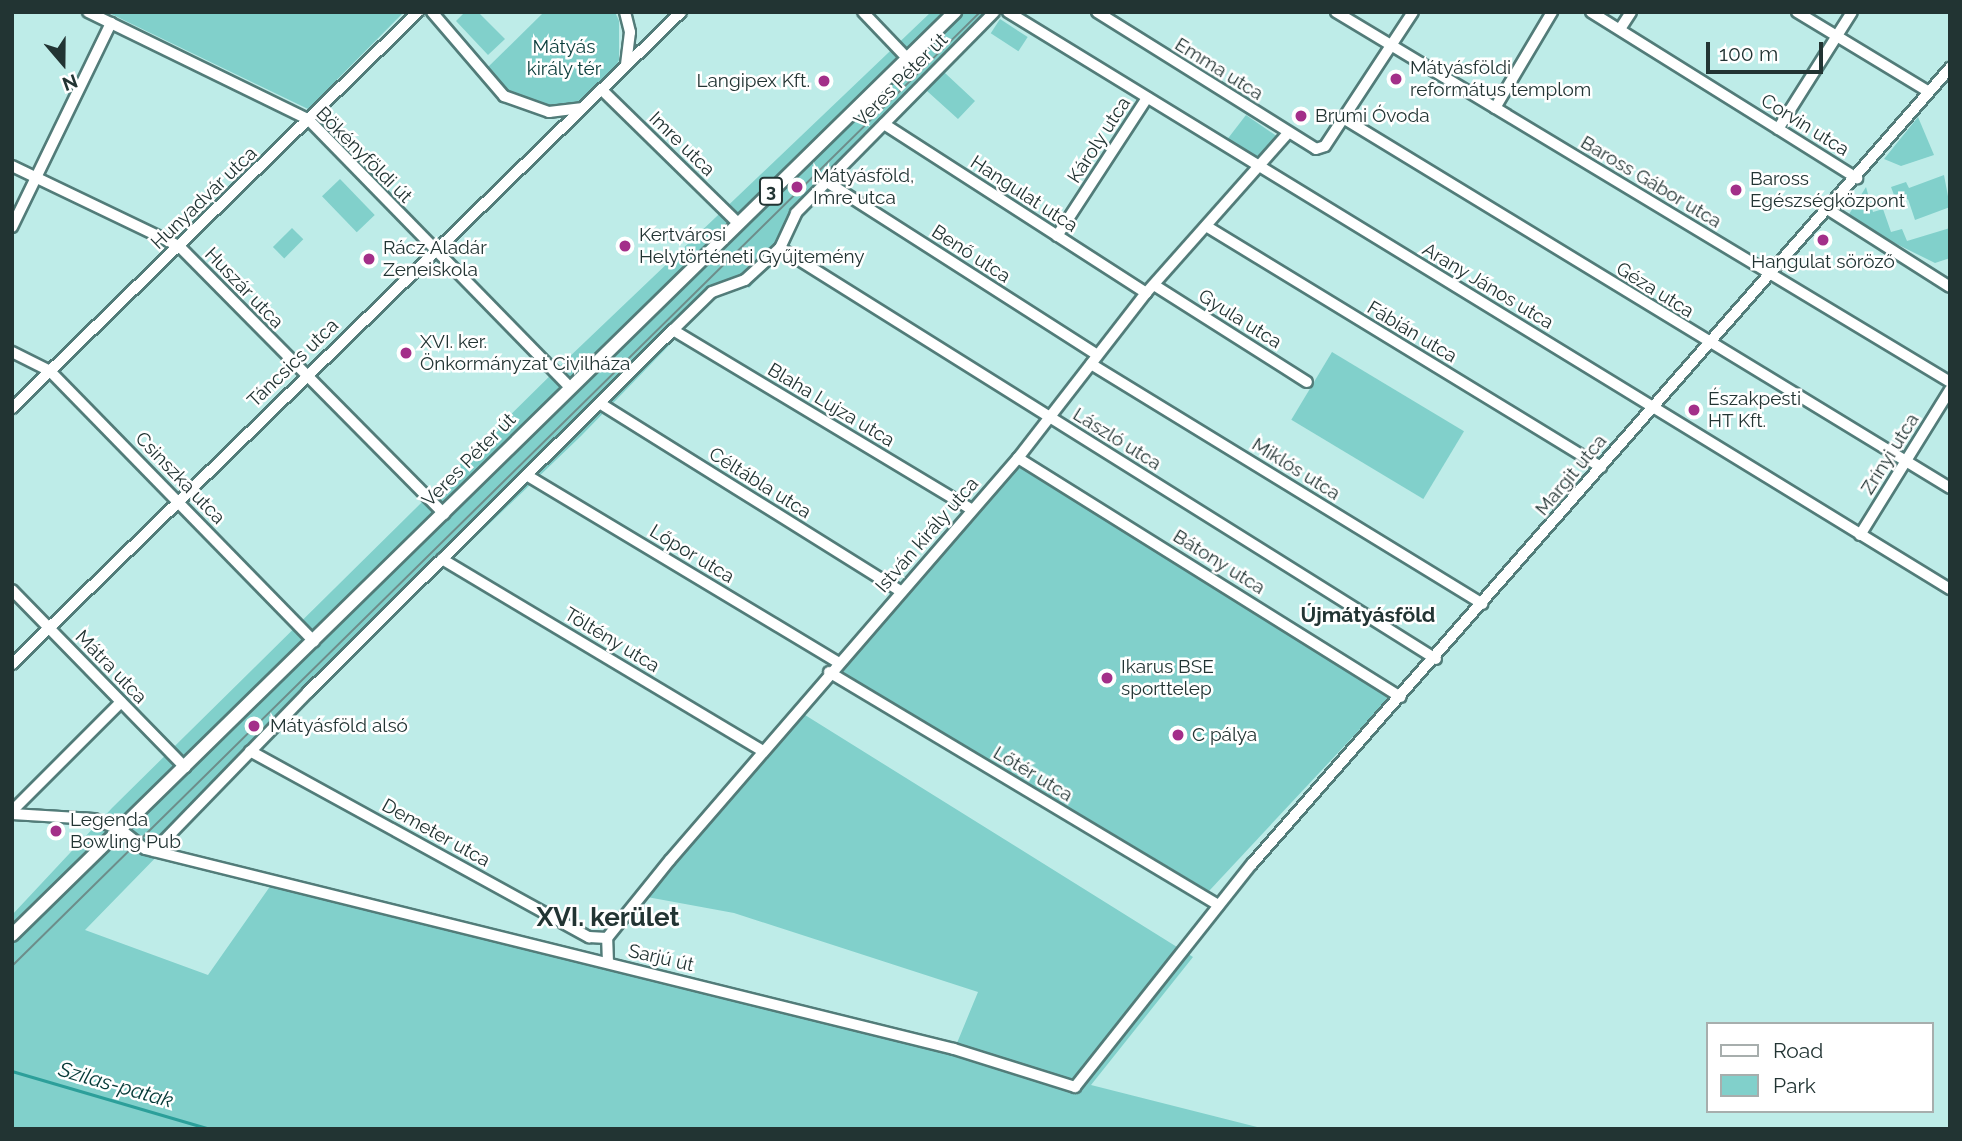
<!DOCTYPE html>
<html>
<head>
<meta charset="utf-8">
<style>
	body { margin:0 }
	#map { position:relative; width:1962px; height:1141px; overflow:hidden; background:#beece8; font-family:Raleway,sans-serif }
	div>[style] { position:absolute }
	.green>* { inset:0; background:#81d0cb; transform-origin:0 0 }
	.stream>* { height:2.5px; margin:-1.25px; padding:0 1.25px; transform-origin:1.25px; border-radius:1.25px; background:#2c9f9a }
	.roads { filter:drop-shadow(2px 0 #527c79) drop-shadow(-2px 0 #527c79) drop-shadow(0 2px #527c79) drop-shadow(0 -2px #527c79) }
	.minor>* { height:10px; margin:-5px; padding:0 5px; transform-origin:5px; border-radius:5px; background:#fff }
	.major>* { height:12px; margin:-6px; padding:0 6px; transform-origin:6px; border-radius:6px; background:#fff }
	.tram>* { height:2px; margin:-1px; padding:0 1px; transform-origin:1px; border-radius:1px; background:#6d8d8a }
	.dots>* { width:19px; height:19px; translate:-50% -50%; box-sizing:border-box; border:4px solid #fff; border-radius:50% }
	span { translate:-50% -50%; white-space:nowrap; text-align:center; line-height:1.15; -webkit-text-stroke:5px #fff; paint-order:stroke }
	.shield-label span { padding:2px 5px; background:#fff; border:2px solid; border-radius:5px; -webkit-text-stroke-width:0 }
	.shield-label { font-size:18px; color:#223433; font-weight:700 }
	.park-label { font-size:19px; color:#093c3a }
	.poi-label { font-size:19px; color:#223433 }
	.left { translate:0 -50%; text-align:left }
	.right { translate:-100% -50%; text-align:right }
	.street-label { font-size:19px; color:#223433 }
	.neighbourhood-label { font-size:21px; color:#223433; font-weight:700 }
	.water-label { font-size:21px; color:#053a38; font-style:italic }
	.district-label { font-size:26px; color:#223433; font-weight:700 }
	.frame { position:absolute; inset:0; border:14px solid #223433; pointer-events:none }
	.legend { position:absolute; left:1706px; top:1022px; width:228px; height:91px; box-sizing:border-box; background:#fff; border:2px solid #a7aead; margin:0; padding:9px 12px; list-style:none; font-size:21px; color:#223433 }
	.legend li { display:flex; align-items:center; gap:14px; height:35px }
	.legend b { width:35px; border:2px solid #a7aead }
	.north { position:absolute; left:28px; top:28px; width:70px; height:70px; -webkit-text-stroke:5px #fff; paint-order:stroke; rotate:160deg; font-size:19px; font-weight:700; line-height:28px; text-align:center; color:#223433 }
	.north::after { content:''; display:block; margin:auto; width:24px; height:32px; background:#223433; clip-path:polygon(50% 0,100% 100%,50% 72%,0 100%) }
	.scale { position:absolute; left:1706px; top:42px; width:117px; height:32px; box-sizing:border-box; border:4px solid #223433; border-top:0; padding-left:9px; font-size:21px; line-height:24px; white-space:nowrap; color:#223433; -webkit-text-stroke:5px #fff; paint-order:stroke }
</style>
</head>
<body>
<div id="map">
	<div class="green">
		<div style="clip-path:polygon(107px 12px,404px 12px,308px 109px)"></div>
		<div style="clip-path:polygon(465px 12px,478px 12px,505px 39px,488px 55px,456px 21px)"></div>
		<div style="clip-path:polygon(544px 12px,615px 12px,619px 21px,619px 60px,611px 77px,574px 105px,555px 109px,530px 103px,511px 94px,486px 69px)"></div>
		<div style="clip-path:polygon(931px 12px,1011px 12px,1007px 17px,1000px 13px,945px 73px,975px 101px,958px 119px,927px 91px,803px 215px,780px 255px,749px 288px,746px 285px,722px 291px,581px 436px,365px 643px,85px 930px,208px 975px,271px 885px,596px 966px,604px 956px,957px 1043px,978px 992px,734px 913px,647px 897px,805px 715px,1193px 957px,1091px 1085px,1265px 1129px,12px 1129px,12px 915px,112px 808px,565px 361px)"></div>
		<div style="left:1000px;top:19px;width:33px;height:17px;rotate:33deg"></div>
		<div style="clip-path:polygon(1246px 115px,1278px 137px,1257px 160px,1226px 141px)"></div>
		<div style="clip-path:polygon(1918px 117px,1934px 155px,1901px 166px,1884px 159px)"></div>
		<div style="clip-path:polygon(1944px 175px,1950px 207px,1915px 220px,1908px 199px,1897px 203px,1891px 187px,1906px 182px,1909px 188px)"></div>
		<div style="left:340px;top:179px;width:50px;height:25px;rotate:46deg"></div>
		<div style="clip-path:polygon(1866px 187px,1873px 212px,1883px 209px,1891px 232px,1902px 229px,1907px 241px,1950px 228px,1950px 258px,1935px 263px,1846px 219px)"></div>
		<div style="left:292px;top:228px;width:16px;height:27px;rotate:45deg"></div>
		<div style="left:1332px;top:352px;width:154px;height:79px;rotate:31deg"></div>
		<div style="clip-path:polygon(1017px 468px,1024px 468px,1390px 697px,1209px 891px,838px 670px)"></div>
	</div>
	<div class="stream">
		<div style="left:12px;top:1071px;width:206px;rotate:16.3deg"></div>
	</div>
	<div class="roads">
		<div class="minor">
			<div style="left:88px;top:12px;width:246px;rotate:26deg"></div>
			<div style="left:309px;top:120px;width:372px;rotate:45.7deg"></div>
			<div style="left:432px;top:12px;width:111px;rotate:49.4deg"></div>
			<div style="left:504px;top:96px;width:48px;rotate:19.6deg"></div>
			<div style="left:549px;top:112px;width:32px;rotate:-7deg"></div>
			<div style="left:625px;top:12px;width:21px;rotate:76deg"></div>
			<div style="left:630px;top:32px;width:33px;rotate:97deg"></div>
			<div style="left:863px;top:12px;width:64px;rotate:46.3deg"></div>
			<div style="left:1008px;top:12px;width:1105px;rotate:31.49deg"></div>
			<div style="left:1097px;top:12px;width:258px;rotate:32deg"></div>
			<div style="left:1316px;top:149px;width:9px;rotate:-18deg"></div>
			<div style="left:1325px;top:146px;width:160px;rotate:-56.7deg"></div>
			<div style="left:1336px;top:12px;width:717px;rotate:31.07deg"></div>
			<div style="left:1591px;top:12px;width:314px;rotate:32deg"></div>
			<div style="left:1797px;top:12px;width:154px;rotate:31.2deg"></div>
			<div style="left:1620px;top:29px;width:20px;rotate:-57deg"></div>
			<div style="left:602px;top:90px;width:190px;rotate:44.4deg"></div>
			<div style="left:1495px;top:108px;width:112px;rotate:-59.3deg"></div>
			<div style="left:1343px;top:118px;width:711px;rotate:31.36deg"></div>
			<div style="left:884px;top:124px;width:312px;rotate:32.8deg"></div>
			<div style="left:1778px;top:129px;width:138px;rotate:-57.7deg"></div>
			<div style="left:12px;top:166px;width:185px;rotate:25.6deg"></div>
			<div style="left:179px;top:246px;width:377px;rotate:45.3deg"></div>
			<div style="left:827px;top:182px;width:321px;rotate:32.6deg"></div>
			<div style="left:1829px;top:210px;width:143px;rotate:32.5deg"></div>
			<div style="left:1206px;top:226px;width:463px;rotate:31.4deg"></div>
			<div style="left:12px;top:227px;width:227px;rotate:-64.1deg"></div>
			<div style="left:1057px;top:236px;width:165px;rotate:-56.9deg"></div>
			<div style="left:780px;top:248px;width:774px;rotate:32.07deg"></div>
			<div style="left:1154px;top:285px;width:181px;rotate:32.4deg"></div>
			<div style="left:673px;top:330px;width:348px;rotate:31deg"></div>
			<div style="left:12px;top:352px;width:42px;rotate:26.6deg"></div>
			<div style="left:50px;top:371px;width:378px;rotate:45.7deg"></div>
			<div style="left:1091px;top:364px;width:459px;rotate:31.5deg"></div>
			<div style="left:601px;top:404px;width:353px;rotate:32deg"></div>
			<div style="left:12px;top:408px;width:567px;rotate:-44.29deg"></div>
			<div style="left:1018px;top:458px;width:451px;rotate:32deg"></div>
			<div style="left:528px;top:476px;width:362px;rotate:31deg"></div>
			<div style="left:1860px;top:535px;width:171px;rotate:-58.2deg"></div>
			<div style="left:442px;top:559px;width:374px;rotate:30.9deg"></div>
			<div style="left:12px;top:590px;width:248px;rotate:45.7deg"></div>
			<div style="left:12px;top:664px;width:934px;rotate:-44.26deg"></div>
			<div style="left:829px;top:672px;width:454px;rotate:30.9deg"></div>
			<div style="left:250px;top:751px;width:387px;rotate:28.8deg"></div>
			<div style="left:589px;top:937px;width:18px;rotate:3deg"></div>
			<div style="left:12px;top:811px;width:154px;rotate:-45deg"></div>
			<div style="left:12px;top:814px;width:82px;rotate:3.5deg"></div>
			<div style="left:94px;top:819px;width:29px;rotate:22deg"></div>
			<div style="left:121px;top:830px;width:31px;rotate:38deg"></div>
			<div style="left:145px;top:849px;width:833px;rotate:13.89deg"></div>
			<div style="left:954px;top:1049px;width:127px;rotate:17.4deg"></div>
			<div style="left:1075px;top:1087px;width:285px;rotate:-51.6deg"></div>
			<div style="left:1252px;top:864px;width:1059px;rotate:-48.75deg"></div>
			<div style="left:154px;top:851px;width:221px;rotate:-45.9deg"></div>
			<div style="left:308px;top:692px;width:514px;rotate:-44.76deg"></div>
			<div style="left:673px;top:330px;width:54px;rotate:-44.3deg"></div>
			<div style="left:712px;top:292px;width:35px;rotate:-20deg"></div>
			<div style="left:745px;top:280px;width:47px;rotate:-42.4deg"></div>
			<div style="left:780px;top:248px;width:38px;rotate:-65deg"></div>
			<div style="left:796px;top:213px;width:282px;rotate:-45.4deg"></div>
			<div style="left:608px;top:963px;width:25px;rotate:-92deg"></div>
			<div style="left:607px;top:938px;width:100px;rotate:-51.1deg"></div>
			<div style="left:670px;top:860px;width:532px;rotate:-49.12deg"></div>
			<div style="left:1018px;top:458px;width:209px;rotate:-52.2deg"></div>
			<div style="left:1146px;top:293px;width:214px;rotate:-48.4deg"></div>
		</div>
		<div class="major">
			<div style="left:12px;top:935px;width:1320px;rotate:-44.39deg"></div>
		</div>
	</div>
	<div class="tram">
		<div style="left:12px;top:966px;width:1359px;rotate:-44.58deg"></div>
	</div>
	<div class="dots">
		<div style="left:1396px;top:79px;background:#a32f89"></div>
		<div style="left:824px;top:81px;background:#a32f89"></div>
		<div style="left:1301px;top:116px;background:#a32f89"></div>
		<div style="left:797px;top:187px;background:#a32f89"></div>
		<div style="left:1736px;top:190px;background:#a32f89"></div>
		<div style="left:1823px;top:240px;background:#a32f89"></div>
		<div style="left:625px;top:246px;background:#a32f89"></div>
		<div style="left:369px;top:259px;background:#a32f89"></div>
		<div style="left:406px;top:353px;background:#a32f89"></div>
		<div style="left:1694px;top:410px;background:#a32f89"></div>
		<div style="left:1107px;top:678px;background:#a32f89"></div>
		<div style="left:254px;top:726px;background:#a32f89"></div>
		<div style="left:1178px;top:735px;background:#a32f89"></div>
		<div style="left:56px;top:831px;background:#a32f89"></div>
	</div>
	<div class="shield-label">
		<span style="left:771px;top:191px">3</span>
	</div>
	<div class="park-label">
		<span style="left:564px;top:58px">Mátyás<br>király tér</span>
	</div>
	<div class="poi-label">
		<span class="left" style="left:1410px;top:79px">Mátyásföldi<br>református templom</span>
		<span class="right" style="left:810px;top:81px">Langipex Kft.</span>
		<span class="left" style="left:1315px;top:116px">Brumi Óvoda</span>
		<span class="left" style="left:813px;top:187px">Mátyásföld,<br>Imre utca</span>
		<span class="left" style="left:1750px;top:190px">Baross<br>Egészségközpont</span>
		<span class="left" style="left:639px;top:246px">Kertvárosi<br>Helytörténeti Gyűjtemény</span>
		<span class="left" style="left:383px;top:259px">Rácz Aladár<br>Zeneiskola</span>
		<span style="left:1823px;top:262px">Hangulat söröző</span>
		<span class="left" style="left:420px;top:353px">XVI. ker.<br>Önkormányzat Civilháza</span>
		<span class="left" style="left:1708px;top:410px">Északpesti<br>HT Kft.</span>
		<span class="left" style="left:1121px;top:678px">Ikarus BSE<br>sporttelep</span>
		<span class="left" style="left:270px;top:726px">Mátyásföld alsó</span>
		<span class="left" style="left:1192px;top:735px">C pálya</span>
		<span class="left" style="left:70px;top:831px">Legenda<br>Bowling Pub</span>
	</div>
	<div class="street-label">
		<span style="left:1219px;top:69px;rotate:32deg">Emma utca</span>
		<span style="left:901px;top:80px;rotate:-45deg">Veres Péter út</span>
		<span style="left:1805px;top:125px;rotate:32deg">Corvin utca</span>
		<span style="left:1099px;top:140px;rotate:-57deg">Károly utca</span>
		<span style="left:682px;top:144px;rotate:44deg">Imre utca</span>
		<span style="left:364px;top:155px;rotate:45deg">Bökényföldi út</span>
		<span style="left:1651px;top:182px;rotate:31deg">Baross Gábor utca</span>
		<span style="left:1024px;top:194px;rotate:33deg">Hangulat utca</span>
		<span style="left:204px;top:198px;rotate:-44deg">Hunyadvár utca</span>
		<span style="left:971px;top:254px;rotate:33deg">Benő utca</span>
		<span style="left:1488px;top:286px;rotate:31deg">Arany János utca</span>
		<span style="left:244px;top:288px;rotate:46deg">Huszár utca</span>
		<span style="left:1655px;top:290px;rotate:32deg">Géza utca</span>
		<span style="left:1240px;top:319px;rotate:32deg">Gyula utca</span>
		<span style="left:1412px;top:332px;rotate:31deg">Fábián utca</span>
		<span style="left:293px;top:363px;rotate:-44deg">Táncsics utca</span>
		<span style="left:831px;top:405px;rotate:31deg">Blaha Lujza utca</span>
		<span style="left:1117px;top:439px;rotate:32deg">László utca</span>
		<span style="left:1890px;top:454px;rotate:-58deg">Zrínyi utca</span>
		<span style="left:469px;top:460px;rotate:-45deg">Veres Péter út</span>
		<span style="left:1296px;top:469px;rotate:32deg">Miklós utca</span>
		<span style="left:1571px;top:475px;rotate:-50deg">Margit utca</span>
		<span style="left:180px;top:478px;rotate:46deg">Csinszka utca</span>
		<span style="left:760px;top:483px;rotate:32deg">Céltábla utca</span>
		<span style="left:927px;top:535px;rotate:-49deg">István király utca</span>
		<span style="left:692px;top:554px;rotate:31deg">Lőpor utca</span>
		<span style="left:1219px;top:562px;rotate:32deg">Bátony utca</span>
		<span style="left:612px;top:640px;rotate:31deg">Töltény utca</span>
		<span style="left:111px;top:667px;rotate:46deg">Mátra utca</span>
		<span style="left:1033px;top:774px;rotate:31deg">Lőtér utca</span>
		<span style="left:436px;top:833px;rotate:29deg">Demeter utca</span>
		<span style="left:661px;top:958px;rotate:13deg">Sarjú út</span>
	</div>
	<div class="neighbourhood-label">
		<span style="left:1368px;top:615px">Újmátyásföld</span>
	</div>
	<div class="water-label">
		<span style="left:116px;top:1085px;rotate:16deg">Szilas-patak</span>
	</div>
	<div class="district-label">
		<span style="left:608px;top:918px">XVI. kerület</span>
	</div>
	<div class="frame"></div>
	<ul class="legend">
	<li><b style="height:9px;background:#fff"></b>Road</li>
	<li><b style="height:19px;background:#81d0cb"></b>Park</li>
	</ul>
	<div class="north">N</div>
	<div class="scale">100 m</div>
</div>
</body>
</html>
